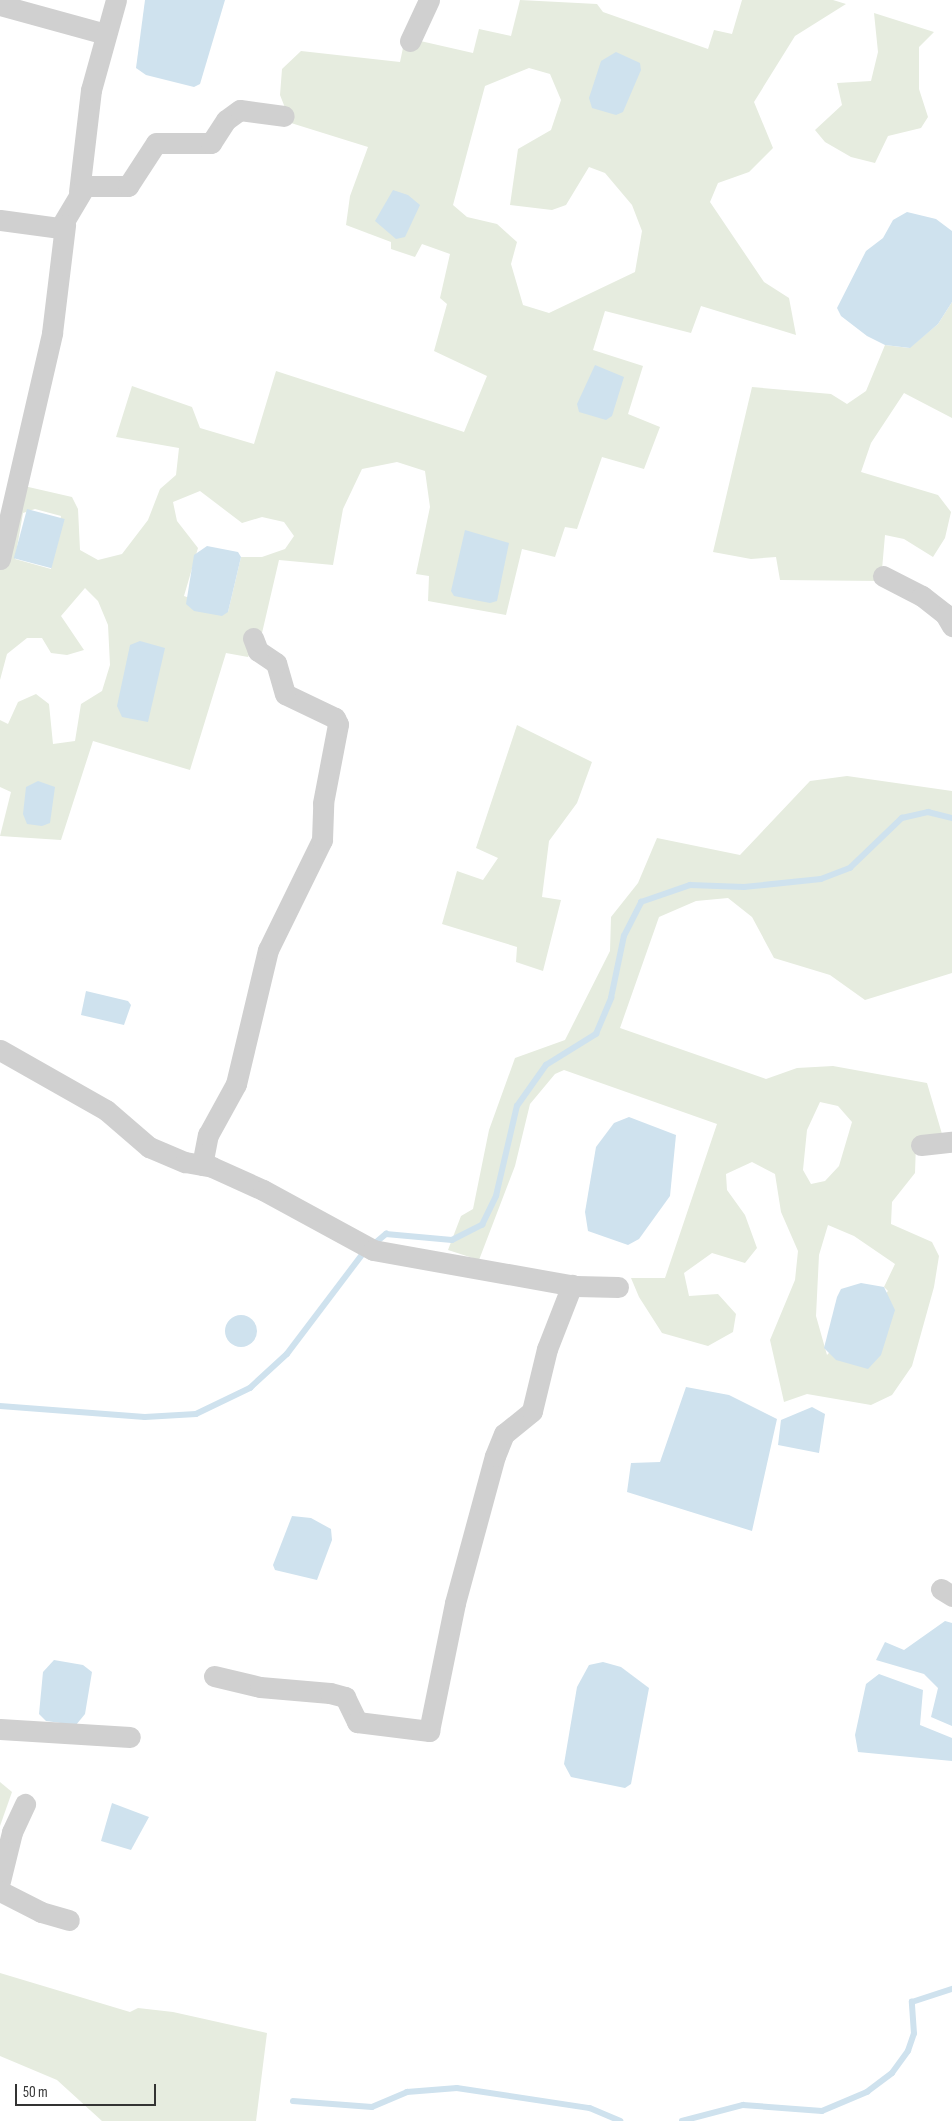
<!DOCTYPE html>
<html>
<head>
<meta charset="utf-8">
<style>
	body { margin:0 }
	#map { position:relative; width:952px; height:2121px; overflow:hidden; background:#fff; font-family:"Sofia Sans Condensed",sans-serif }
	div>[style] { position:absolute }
	.green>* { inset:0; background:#e6ecdf }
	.water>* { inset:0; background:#cfe2ee; transform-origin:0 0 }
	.round { border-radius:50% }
	.stream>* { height:5.5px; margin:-2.75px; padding:0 2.75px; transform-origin:2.75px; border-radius:2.75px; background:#cfe2ee }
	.street>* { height:21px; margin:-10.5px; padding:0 10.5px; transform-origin:10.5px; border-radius:10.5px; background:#d0d0d0 }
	span { translate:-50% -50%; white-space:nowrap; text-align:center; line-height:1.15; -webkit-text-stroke:5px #fff; paint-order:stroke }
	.scale { position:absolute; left:15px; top:2084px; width:141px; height:22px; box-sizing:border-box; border:2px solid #333; border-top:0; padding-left:6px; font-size:15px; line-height:18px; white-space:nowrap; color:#333; -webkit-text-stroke:4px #fff; paint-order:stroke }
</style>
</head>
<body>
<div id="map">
	<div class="green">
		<div style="clip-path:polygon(evenodd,520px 0,597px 4px,603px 12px,708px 49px,714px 30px,732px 34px,742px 0,833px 0,846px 4px,795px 36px,754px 102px,773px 148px,749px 172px,718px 183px,710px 202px,764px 282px,789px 298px,796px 335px,701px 306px,691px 333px,605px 311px,593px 350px,643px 366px,628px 414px,660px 427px,644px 469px,602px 457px,577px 529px,565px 527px,555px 557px,522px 549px,506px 615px,428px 601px,429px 576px,416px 574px,430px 507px,425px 471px,397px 462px,362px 469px,343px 509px,333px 565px,279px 560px,262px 633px,248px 657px,226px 653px,190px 770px,93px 741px,61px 840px,0 836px,11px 792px,0 787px,0 720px,8px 724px,18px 702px,36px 694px,49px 704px,53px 744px,75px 741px,81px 704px,102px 691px,110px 665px,108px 625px,98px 601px,85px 588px,61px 616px,84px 650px,67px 655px,51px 653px,42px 638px,27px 638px,7px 654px,0 680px,0 531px,24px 486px,72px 497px,78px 509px,80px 550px,98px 560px,122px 554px,148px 520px,160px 489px,176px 475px,179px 448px,116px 437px,132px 386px,192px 407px,200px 428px,254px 444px,276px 371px,464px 432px,487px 376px,434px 351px,447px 304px,440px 298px,450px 254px,422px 244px,415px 257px,391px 249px,391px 242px,346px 225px,350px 196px,368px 147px,291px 123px,280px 95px,282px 69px,301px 51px,400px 62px,404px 43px,416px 40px,473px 53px,479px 29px,511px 36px,520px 0,529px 68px,550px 74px,561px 100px,551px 130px,518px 149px,510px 205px,552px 210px,566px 205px,589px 167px,605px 173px,632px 205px,642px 231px,635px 272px,549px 313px,523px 305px,511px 264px,517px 242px,497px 224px,467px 217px,453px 205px,485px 86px,529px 68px,520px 0,200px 491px,242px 523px,262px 517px,284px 522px,294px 536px,285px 549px,262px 557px,241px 557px,228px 612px,184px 596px,198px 548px,177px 521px,173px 502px,200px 491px,520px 0,35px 509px,61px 516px,51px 569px,15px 559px,23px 513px,35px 509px)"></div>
		<div style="clip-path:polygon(874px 13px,934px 32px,919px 47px,919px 89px,928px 117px,921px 128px,888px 136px,875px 163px,851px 157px,825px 142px,815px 130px,842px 105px,837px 83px,871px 81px,878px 52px)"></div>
		<div style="clip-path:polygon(952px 302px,952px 418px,904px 393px,871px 443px,861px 472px,938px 495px,951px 512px,945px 538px,933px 557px,904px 539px,885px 535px,881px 581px,780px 580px,776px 557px,751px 559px,713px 552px,752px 387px,831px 394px,847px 404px,866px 391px,885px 345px,909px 348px,938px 324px)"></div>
		<div style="clip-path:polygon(517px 725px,592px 762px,577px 803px,549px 841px,542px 897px,561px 900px,543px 971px,516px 962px,517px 947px,442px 924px,457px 871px,483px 880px,498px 858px,476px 848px)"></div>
		<div style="clip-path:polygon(evenodd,847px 776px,952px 791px,952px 973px,865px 1000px,830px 975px,774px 958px,752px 917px,728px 898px,696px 901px,659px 917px,620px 1028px,766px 1079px,797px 1068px,833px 1066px,927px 1083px,942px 1134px,916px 1144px,915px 1173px,892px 1202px,891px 1224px,932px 1242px,939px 1256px,934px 1287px,912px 1366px,892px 1395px,871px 1405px,807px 1394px,784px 1402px,770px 1340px,795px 1280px,798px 1251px,781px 1212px,775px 1174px,752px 1162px,726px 1174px,727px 1190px,745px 1215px,757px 1248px,745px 1263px,712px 1253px,684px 1273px,689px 1296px,718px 1294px,736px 1314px,733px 1332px,708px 1346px,662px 1333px,639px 1297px,631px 1278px,665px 1278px,717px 1124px,564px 1070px,555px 1074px,530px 1104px,515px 1166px,479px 1260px,448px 1250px,461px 1216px,473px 1209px,489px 1130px,515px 1058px,565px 1040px,610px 951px,611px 917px,638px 883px,657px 838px,740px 855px,810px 781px,847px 776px,820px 1102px,838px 1106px,852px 1122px,839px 1166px,825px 1181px,811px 1184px,803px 1170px,807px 1130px,820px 1102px,847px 776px,828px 1225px,854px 1236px,895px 1264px,884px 1287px,888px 1291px,827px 1355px,816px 1316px,819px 1255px,828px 1225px)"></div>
		<div style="clip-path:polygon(0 1782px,12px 1792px,0 1826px)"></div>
		<div style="clip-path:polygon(0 1973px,130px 2012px,138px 2008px,173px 2012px,267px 2033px,256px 2121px,102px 2121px,57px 2080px,0 2056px)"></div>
	</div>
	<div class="water">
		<div style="clip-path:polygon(145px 0,225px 0,200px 84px,194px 87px,146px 75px,136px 68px)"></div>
		<div style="clip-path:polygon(616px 52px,640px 63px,641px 70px,623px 112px,616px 115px,592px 108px,589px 98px,601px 61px)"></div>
		<div style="clip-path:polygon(393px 190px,408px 195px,420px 205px,405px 237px,396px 239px,375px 221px)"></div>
		<div style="clip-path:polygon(907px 212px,936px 219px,952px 231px,952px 302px,938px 324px,910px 348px,885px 345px,867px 336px,841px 316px,837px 308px,866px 251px,883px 238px,893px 220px)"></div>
		<div style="clip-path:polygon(595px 365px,624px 377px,612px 416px,606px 420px,579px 412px,577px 404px)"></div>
		<div style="left:27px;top:509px;width:39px;height:51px;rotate:15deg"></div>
		<div style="clip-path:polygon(465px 530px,509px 543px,497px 601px,490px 603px,454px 596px,451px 591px)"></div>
		<div style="clip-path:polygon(207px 546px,238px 552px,241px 557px,228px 612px,222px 616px,194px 611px,186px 604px,194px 555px)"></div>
		<div style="clip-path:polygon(140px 641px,165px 648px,148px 722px,122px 717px,117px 706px,130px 645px)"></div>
		<div style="clip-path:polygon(38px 781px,55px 787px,50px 823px,42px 826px,27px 824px,23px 814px,26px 787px)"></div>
		<div style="clip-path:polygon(86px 991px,128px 1001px,131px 1005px,124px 1025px,81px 1015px)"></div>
		<div style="clip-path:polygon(629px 1117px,676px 1135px,670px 1196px,639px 1239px,628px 1245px,588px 1231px,585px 1212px,596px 1147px,614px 1123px)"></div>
		<div style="clip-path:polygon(861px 1283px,884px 1287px,895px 1310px,881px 1355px,868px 1369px,836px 1360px,824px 1348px,837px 1297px,841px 1289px)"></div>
		<div class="round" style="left:225px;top:1315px;width:32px;height:32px"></div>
		<div style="clip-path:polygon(686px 1387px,729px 1395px,777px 1419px,752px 1531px,627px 1492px,631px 1463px,660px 1462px)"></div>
		<div style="clip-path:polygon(812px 1407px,825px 1414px,819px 1453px,778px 1445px,781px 1420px)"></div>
		<div style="clip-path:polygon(292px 1516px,311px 1518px,331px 1529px,332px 1540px,317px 1580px,275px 1570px,273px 1565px)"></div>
		<div style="clip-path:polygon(945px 1621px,952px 1623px,952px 1726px,931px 1717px,938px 1688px,924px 1674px,876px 1660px,885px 1642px,904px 1650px)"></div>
		<div style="clip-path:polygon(54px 1660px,83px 1665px,92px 1672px,85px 1714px,76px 1725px,46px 1721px,39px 1714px,43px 1672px)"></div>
		<div style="clip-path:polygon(603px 1662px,621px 1667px,649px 1688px,631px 1784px,625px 1788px,571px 1777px,564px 1764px,577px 1687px,589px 1665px)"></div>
		<div style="clip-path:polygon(879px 1674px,923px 1690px,920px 1725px,952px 1738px,952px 1761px,858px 1752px,855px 1735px,866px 1684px)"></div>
		<div style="clip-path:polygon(112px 1803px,149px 1817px,131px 1850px,101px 1841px)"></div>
	</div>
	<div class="stream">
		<div style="left:374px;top:1244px;width:16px;rotate:-40deg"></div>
		<div style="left:386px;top:1234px;width:66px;rotate:5.2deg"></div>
		<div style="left:452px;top:1240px;width:34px;rotate:-27deg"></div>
		<div style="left:482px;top:1225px;width:32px;rotate:-64deg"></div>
		<div style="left:496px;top:1196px;width:92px;rotate:-76.9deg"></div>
		<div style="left:517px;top:1106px;width:50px;rotate:-54.7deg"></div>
		<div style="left:546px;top:1065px;width:59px;rotate:-31.8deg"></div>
		<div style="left:596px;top:1034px;width:39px;rotate:-67deg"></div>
		<div style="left:611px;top:998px;width:63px;rotate:-78.2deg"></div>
		<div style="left:624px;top:936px;width:38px;rotate:-63deg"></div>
		<div style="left:641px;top:902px;width:52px;rotate:-19.1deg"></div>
		<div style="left:690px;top:885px;width:54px;rotate:2.1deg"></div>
		<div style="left:744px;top:887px;width:77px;rotate:-5.9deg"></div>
		<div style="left:821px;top:879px;width:31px;rotate:-21deg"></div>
		<div style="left:850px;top:868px;width:72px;rotate:-43.9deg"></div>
		<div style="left:902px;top:818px;width:27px;rotate:-13deg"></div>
		<div style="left:928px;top:812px;width:25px;rotate:14deg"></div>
		<div style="left:0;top:1406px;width:145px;rotate:4.3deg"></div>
		<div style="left:145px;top:1417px;width:51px;rotate:-3.4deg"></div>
		<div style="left:196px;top:1414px;width:60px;rotate:-25.7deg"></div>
		<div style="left:250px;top:1388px;width:50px;rotate:-42.6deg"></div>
		<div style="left:287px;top:1354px;width:129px;rotate:-52.9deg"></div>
		<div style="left:293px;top:2101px;width:79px;rotate:4.3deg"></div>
		<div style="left:372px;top:2107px;width:38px;rotate:-23deg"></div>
		<div style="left:407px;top:2092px;width:50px;rotate:-4.6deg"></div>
		<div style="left:457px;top:2088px;width:134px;rotate:8.6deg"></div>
		<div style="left:590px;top:2108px;width:33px;rotate:23deg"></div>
		<div style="left:682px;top:2121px;width:63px;rotate:-14.7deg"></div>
		<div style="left:743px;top:2105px;width:79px;rotate:4.3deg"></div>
		<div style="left:822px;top:2111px;width:49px;rotate:-22.9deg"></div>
		<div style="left:867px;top:2092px;width:31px;rotate:-37deg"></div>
		<div style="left:892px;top:2073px;width:27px;rotate:-54deg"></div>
		<div style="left:908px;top:2051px;width:18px;rotate:-71deg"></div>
		<div style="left:914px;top:2034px;width:32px;rotate:-94deg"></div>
		<div style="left:912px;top:2002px;width:42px;rotate:-18deg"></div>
	</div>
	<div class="street">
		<div style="left:0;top:5px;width:109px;rotate:15.4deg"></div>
		<div style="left:410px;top:41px;width:45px;rotate:-65.1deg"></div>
		<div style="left:79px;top:192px;width:103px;rotate:-83.3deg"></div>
		<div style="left:91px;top:90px;width:93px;rotate:-74.5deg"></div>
		<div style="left:0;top:220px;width:61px;rotate:7.6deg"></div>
		<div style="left:60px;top:228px;width:49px;rotate:-59.2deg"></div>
		<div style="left:85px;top:186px;width:43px"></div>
		<div style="left:128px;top:186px;width:51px;rotate:-56.9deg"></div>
		<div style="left:156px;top:143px;width:55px"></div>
		<div style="left:211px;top:143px;width:27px;rotate:-57deg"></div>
		<div style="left:226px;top:120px;width:17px;rotate:-36deg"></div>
		<div style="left:240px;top:110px;width:44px;rotate:7.8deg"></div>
		<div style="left:0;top:559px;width:232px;rotate:-77deg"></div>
		<div style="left:52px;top:333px;width:109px;rotate:-83.1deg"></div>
		<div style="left:883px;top:576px;width:44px;rotate:27.1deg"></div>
		<div style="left:922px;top:596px;width:29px;rotate:38deg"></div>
		<div style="left:945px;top:614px;width:14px;rotate:60deg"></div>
		<div style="left:0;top:1050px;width:122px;rotate:29.5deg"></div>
		<div style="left:106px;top:1110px;width:57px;rotate:40.7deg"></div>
		<div style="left:149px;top:1147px;width:39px;rotate:23deg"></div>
		<div style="left:185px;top:1162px;width:27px;rotate:10deg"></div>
		<div style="left:212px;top:1167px;width:56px;rotate:24.3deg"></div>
		<div style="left:263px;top:1190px;width:125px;rotate:28.6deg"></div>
		<div style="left:373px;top:1250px;width:206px;rotate:10.1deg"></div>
		<div style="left:576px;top:1286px;width:42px;rotate:1.4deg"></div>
		<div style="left:921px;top:1145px;width:31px;rotate:-6deg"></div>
		<div style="left:202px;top:1165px;width:31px;rotate:-79deg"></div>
		<div style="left:208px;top:1135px;width:58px;rotate:-61.2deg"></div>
		<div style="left:236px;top:1084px;width:138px;rotate:-76.6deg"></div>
		<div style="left:268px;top:950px;width:123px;rotate:-63.9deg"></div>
		<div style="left:322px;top:840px;width:37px;rotate:-88deg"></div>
		<div style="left:323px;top:803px;width:80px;rotate:-79.2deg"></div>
		<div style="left:338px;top:724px;width:7px;rotate:-117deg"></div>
		<div style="left:335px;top:718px;width:55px;rotate:-154.4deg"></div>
		<div style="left:285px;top:694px;width:32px;rotate:-106deg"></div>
		<div style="left:276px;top:663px;width:22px;rotate:-146deg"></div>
		<div style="left:258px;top:651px;width:14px;rotate:-111deg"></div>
		<div style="left:941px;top:1589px;width:13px;rotate:32deg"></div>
		<div style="left:214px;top:1676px;width:47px;rotate:13.4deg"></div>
		<div style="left:260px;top:1687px;width:70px;rotate:4.9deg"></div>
		<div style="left:330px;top:1693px;width:16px;rotate:15deg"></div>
		<div style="left:345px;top:1697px;width:28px;rotate:64deg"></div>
		<div style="left:357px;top:1722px;width:73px;rotate:7.1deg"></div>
		<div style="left:429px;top:1731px;width:131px;rotate:-78.5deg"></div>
		<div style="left:455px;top:1603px;width:152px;rotate:-74.8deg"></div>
		<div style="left:495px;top:1456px;width:24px;rotate:-68deg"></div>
		<div style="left:504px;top:1434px;width:36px;rotate:-39deg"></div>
		<div style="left:532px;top:1411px;width:64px;rotate:-76.4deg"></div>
		<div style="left:547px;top:1349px;width:69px;rotate:-68.7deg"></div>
		<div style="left:0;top:1729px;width:130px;rotate:3.5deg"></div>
		<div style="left:0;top:1881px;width:50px;rotate:-76.2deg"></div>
		<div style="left:12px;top:1832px;width:31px;rotate:-65deg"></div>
		<div style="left:0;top:1891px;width:46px;rotate:27.1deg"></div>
		<div style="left:41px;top:1912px;width:29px;rotate:16deg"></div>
	</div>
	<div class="scale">50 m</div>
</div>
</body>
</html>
